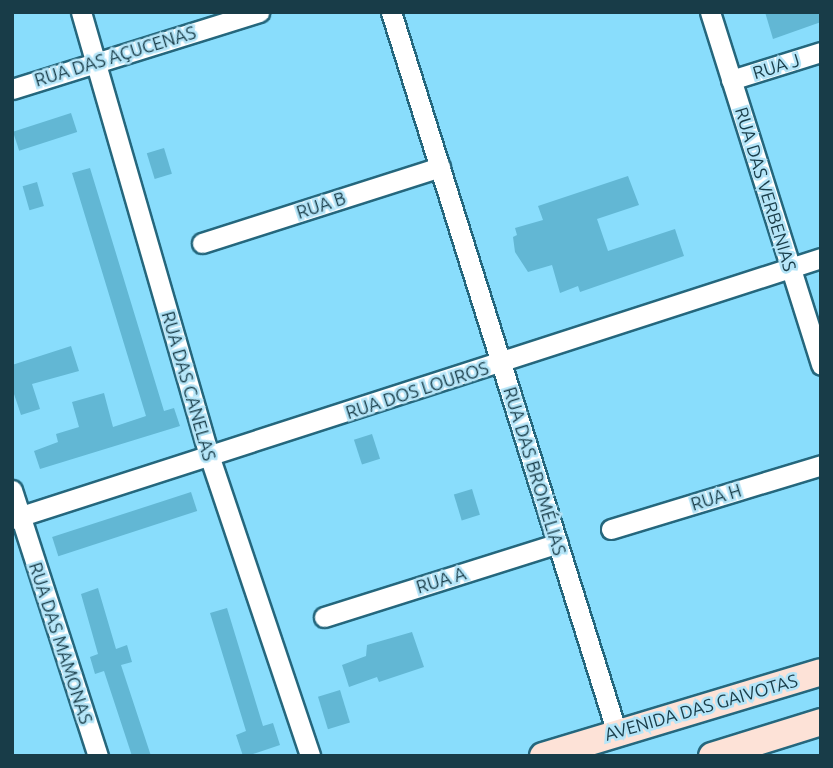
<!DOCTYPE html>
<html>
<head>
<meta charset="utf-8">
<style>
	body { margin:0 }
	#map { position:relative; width:833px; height:768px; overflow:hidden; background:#89ddfc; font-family:Ubuntu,sans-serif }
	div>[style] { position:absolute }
	.building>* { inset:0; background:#62b7d4; transform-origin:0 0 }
	.roads { filter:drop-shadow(2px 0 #25677d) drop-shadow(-2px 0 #25677d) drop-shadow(0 2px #25677d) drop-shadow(0 -2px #25677d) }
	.street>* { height:19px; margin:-9.5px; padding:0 9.5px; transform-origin:9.5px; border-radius:9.5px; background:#fff }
	.secondary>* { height:26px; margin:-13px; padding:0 13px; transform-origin:13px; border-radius:13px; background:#fde2d7 }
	span { translate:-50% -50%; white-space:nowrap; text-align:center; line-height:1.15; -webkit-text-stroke:5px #b5e5f8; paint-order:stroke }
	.street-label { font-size:18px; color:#183c48 }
	.frame { position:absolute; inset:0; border:14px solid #183c48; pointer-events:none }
</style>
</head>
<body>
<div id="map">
	<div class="building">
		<div style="clip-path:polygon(765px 12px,821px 12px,821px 22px,773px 39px)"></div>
		<div style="left:71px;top:113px;width:20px;height:61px;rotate:72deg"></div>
		<div style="left:164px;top:148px;width:27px;height:18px;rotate:73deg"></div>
		<div style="clip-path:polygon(90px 168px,164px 411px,174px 408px,180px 426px,40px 469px,34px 451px,58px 442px,56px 434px,79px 427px,72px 402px,104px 393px,113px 427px,146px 416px,72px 173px)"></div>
		<div style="clip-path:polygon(628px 176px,639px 205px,597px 219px,608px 251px,675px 229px,684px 256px,580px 292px,578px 286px,560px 293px,552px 265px,528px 272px,515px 252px,513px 237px,517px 235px,515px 228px,543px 220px,538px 206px)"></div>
		<div style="left:37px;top:182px;width:25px;height:15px;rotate:74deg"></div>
		<div style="clip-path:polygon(71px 346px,79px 371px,32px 384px,40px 409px,21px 415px,12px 388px,12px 365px)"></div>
		<div style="left:372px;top:434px;width:26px;height:19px;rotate:72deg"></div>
		<div style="left:472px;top:489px;width:27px;height:19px;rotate:73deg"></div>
		<div style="left:191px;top:492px;width:20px;height:146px;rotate:72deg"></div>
		<div style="clip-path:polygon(98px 588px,116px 649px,127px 645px,132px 662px,121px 665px,151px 756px,132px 756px,104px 671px,95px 674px,90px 657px,98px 654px,81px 594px)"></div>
		<div style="clip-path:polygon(227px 608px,263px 726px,273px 723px,280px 745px,247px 756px,243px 756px,236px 735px,246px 731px,210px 613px)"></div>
		<div style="clip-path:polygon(412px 632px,424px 667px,379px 682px,377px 677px,349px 687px,342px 665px,366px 656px,367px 645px)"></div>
		<div style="left:340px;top:690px;width:34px;height:23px;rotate:73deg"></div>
	</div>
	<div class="roads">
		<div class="street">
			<div style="left:81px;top:12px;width:464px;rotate:73.9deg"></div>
			<div style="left:210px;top:458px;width:314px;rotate:71.4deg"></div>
			<div style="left:391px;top:12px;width:752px;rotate:72.6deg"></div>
			<div style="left:710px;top:12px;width:370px;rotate:72.5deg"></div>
			<div style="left:731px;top:80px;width:94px;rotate:-17.3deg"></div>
			<div style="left:12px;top:89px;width:259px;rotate:-17.3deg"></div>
			<div style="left:202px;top:243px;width:250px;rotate:-17.7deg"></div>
			<div style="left:12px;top:490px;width:280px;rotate:72.1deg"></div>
			<div style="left:12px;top:519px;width:850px;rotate:-17.88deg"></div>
			<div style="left:611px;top:529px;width:220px;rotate:-16.9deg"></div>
			<div style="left:324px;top:617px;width:245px;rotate:-17.5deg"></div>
		</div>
		<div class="secondary">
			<div style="left:543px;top:756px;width:290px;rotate:-16.8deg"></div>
			<div style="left:712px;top:756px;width:114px;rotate:-17.3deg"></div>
		</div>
	</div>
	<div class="street-label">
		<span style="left:115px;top:56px;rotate:-17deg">RUA DAS AÇUCENAS</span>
		<span style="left:776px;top:66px;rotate:-17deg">RUA J</span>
		<span style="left:766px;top:189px;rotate:73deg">RUA DAS VERBENIAS</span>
		<span style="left:321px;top:205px;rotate:-18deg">RUA B</span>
		<span style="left:189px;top:386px;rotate:74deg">RUA DAS CANELAS</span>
		<span style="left:417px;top:390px;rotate:-18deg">RUA DOS LOUROS</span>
		<span style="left:535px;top:471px;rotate:73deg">RUA DAS BROMÉLIAS</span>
		<span style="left:716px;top:497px;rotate:-17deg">RUA H</span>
		<span style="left:441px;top:580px;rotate:-17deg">RUA A</span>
		<span style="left:61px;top:643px;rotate:72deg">RUA DAS MAMONAS</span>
		<span style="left:701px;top:707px;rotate:-16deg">AVENIDA DAS GAIVOTAS</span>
	</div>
	<div class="frame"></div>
</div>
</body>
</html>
